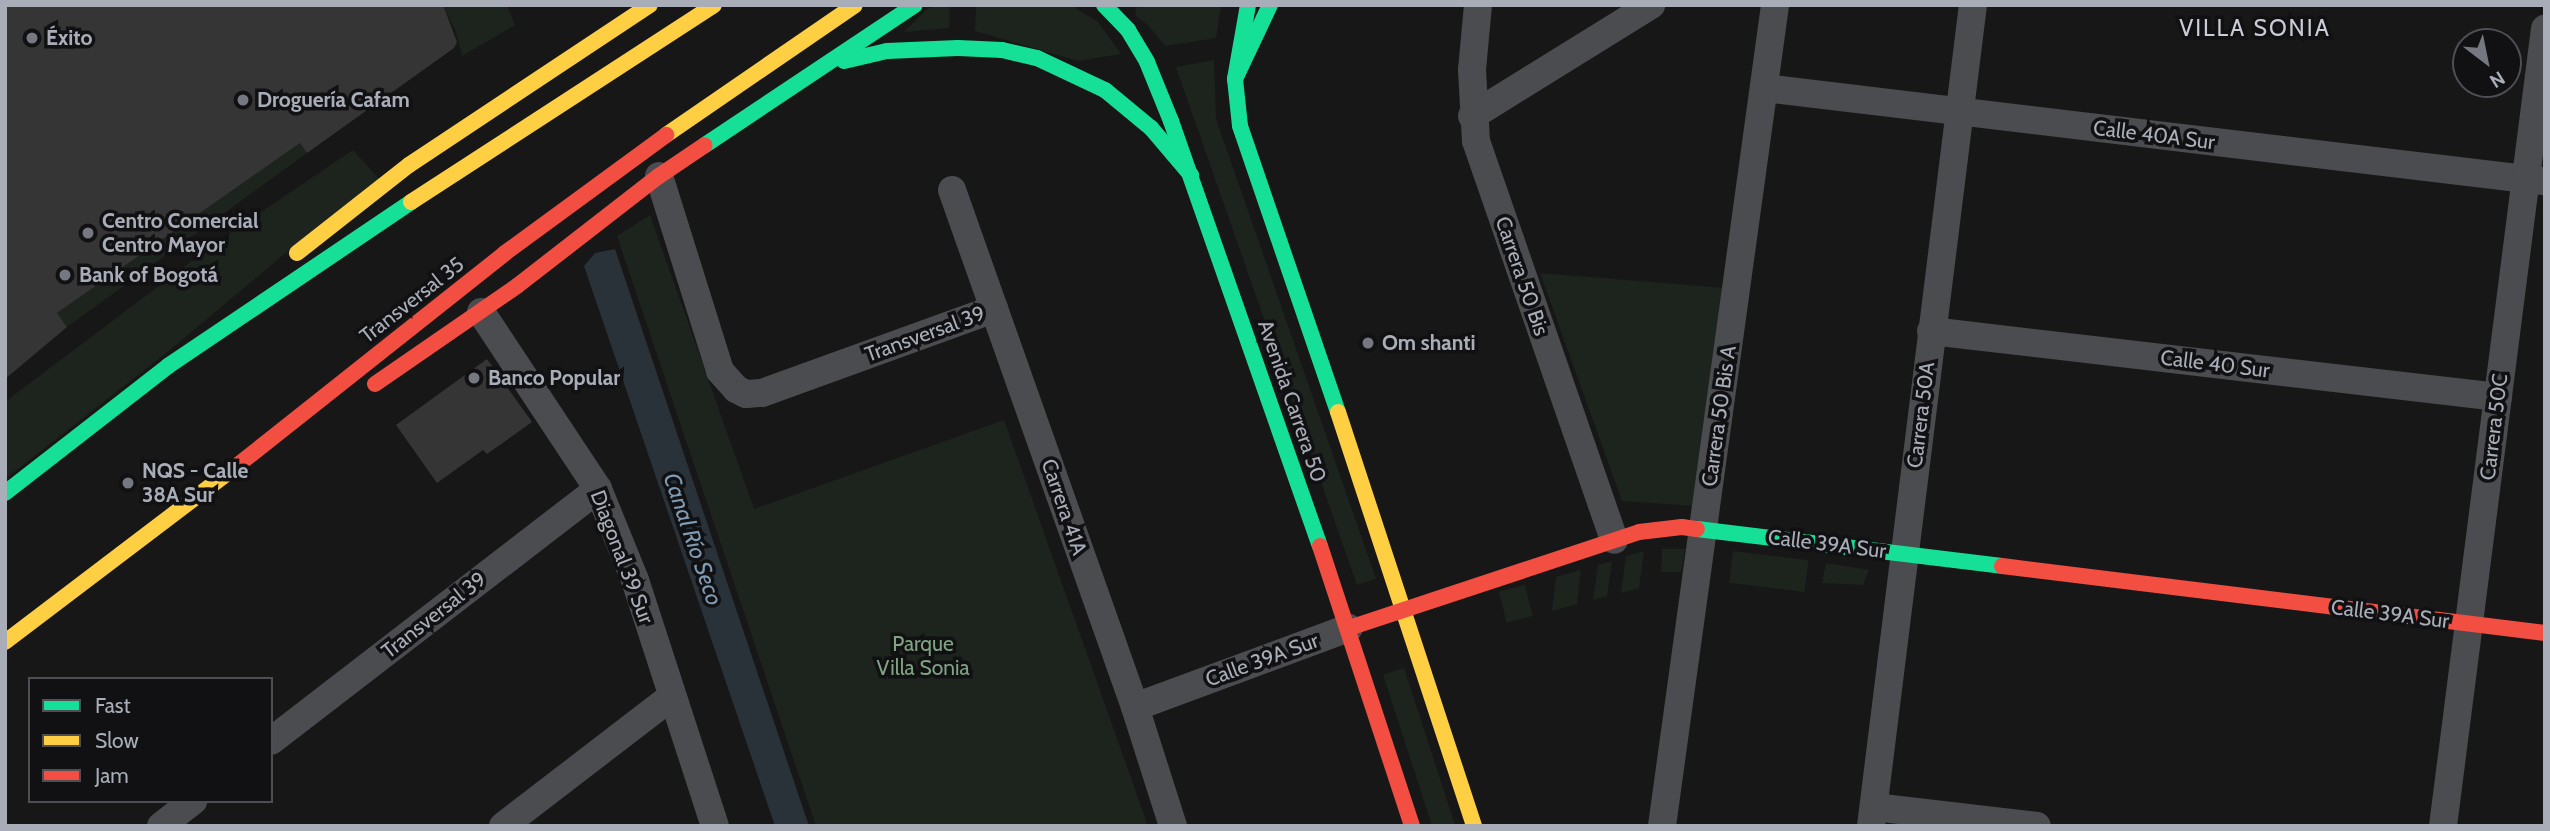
<!DOCTYPE html>
<html>
<head>
<meta charset="utf-8">
<style>
	body { margin:0 }
	#map { position:relative; width:2550px; height:831px; overflow:hidden; background:#171717; font-family:Cabin,sans-serif }
	div>[style] { position:absolute }
	.green>* { inset:0; background:#1d241e; transform-origin:0 0 }
	.water>* { inset:0; background:#2a3239 }
	.building>* { inset:0; background:#353536 }
	.street>* { height:28px; margin:-14px; padding:0 14px; transform-origin:14px; border-radius:14px; background:#4b4c50 }
	.fast>* { height:16px; margin:-8px; padding:0 8px; transform-origin:8px; border-radius:8px; background:#16e098 }
	.slow>* { height:16px; margin:-8px; padding:0 8px; transform-origin:8px; border-radius:8px; background:#ffcf43 }
	.jam>* { height:16px; margin:-8px; padding:0 8px; transform-origin:8px; border-radius:8px; background:#f24e42 }
	.dots>* { width:19px; height:19px; translate:-50% -50%; box-sizing:border-box; border:4px solid #111113; border-radius:50% }
	span { translate:-50% -50%; white-space:nowrap; text-align:center; line-height:1.15; -webkit-text-stroke:7px #111113; paint-order:stroke }
	.poi-label { font-size:21px; color:#a8adb8; font-weight:700 }
	.left { translate:0 -50%; text-align:left }
	.street-label { font-size:21px; color:#a8adb8 }
	.park-label { font-size:21px; color:#7fa381 }
	.neighbourhood-label { font-size:23px; color:#c9ccd4; letter-spacing:2px }
	.water-label { font-size:23px; color:#7f9bb3; font-style:italic }
	.frame { position:absolute; inset:0; border:7px solid #a8adb8; pointer-events:none }
	.legend { position:absolute; left:28px; top:677px; width:245px; height:126px; box-sizing:border-box; background:#111113; border:2px solid #4d4f55; margin:0; padding:9px 12px; list-style:none; font-size:21px; color:#a8adb8 }
	.legend li { display:flex; align-items:center; gap:14px; height:35px }
	.legend b { width:35px; border:2px solid #4d4f55 }
	.north { position:absolute; left:2452px; top:28px; width:70px; height:70px; box-sizing:border-box; background:#111113; border:2px solid #4d4f55; border-radius:50%; rotate:148deg; font-size:19px; font-weight:700; line-height:28px; text-align:center; color:#a8adb8 }
	.north::after { content:''; display:block; margin:auto; width:24px; height:32px; background:#757880; clip-path:polygon(50% 0,100% 100%,50% 72%,0 100%) }
</style>
</head>
<body>
<div id="map">
	<div class="green">
		<div style="clip-path:polygon(443px 5px,507px 5px,515px 25px,462px 56px,456px 32px)"></div>
		<div style="clip-path:polygon(936px 5px,950px 5px,949px 28px,904px 32px,926px 10px)"></div>
		<div style="clip-path:polygon(976px 5px,1071px 5px,1098px 22px,1121px 54px,1078px 61px,975px 31px)"></div>
		<div style="clip-path:polygon(1221px 5px,1216px 38px,1165px 46px,1148px 25px,1136px 16px,1135px 10px,1138px 6px)"></div>
		<div style="clip-path:polygon(1214px 60px,1216px 119px,1376px 579px,1357px 585px,1176px 67px)"></div>
		<div style="clip-path:polygon(300px 143px,307px 153px,67px 327px,57px 313px)"></div>
		<div style="clip-path:polygon(353px 150px,379px 179px,283px 255px,170px 350px,5px 479px,5px 402px,221px 239px)"></div>
		<div style="clip-path:polygon(650px 215px,754px 509px,1004px 420px,1148px 826px,816px 826px,617px 236px)"></div>
		<div style="clip-path:polygon(1540px 273px,1725px 288px,1695px 506px,1622px 501px)"></div>
		<div style="clip-path:polygon(1662px 549px,1685px 549px,1681px 572px,1661px 572px)"></div>
		<div style="clip-path:polygon(1644px 551px,1639px 588px,1621px 593px,1626px 556px)"></div>
		<div style="left:1733px;top:551px;width:76px;height:32px;rotate:7deg"></div>
		<div style="clip-path:polygon(1612px 561px,1607px 596px,1593px 600px,1598px 565px)"></div>
		<div style="clip-path:polygon(1826px 563px,1869px 570px,1863px 585px,1822px 583px)"></div>
		<div style="clip-path:polygon(1581px 570px,1577px 604px,1552px 611px,1556px 577px)"></div>
		<div style="left:1525px;top:585px;width:32px;height:27px;rotate:76deg"></div>
		<div style="left:1404px;top:668px;width:166px;height:22px;rotate:72deg"></div>
	</div>
	<div class="water">
		<div style="clip-path:polygon(615px 249px,809px 826px,775px 826px,584px 266px,595px 253px)"></div>
	</div>
	<div class="building">
		<div style="clip-path:polygon(5px 5px,443px 5px,457px 42px,454px 48px,307px 153px,300px 143px,57px 313px,67px 327px,5px 379px)"></div>
		<div style="clip-path:polygon(487px 359px,532px 422px,487px 454px,483px 450px,437px 483px,396px 425px)"></div>
	</div>
	<div class="street">
		<div style="left:1478px;top:5px;width:65px;rotate:95.3deg"></div>
		<div style="left:1472px;top:70px;width:71px;rotate:86.8deg"></div>
		<div style="left:1476px;top:141px;width:422px;rotate:70.9deg"></div>
		<div style="left:1764px;top:88px;width:785px;rotate:6.81deg"></div>
		<div style="left:1472px;top:116px;width:211px;rotate:-31.8deg"></div>
		<div style="left:659px;top:176px;width:204px;rotate:72.6deg"></div>
		<div style="left:720px;top:371px;width:24px;rotate:48deg"></div>
		<div style="left:736px;top:389px;width:11px;rotate:27deg"></div>
		<div style="left:746px;top:394px;width:16px;rotate:-4deg"></div>
		<div style="left:762px;top:393px;width:247px;rotate:-19.9deg"></div>
		<div style="left:952px;top:190px;width:548px;rotate:70.51deg"></div>
		<div style="left:1135px;top:707px;width:125px;rotate:72.3deg"></div>
		<div style="left:481px;top:312px;width:212px;rotate:56.5deg"></div>
		<div style="left:598px;top:489px;width:98px;rotate:67.9deg"></div>
		<div style="left:635px;top:580px;width:259px;rotate:72deg"></div>
		<div style="left:1931px;top:331px;width:571px;rotate:6.64deg"></div>
		<div style="left:1135px;top:707px;width:228px;rotate:-20.3deg"></div>
		<div style="left:271px;top:741px;width:413px;rotate:-37.6deg"></div>
		<div style="left:1874px;top:807px;width:164px;rotate:6.6deg"></div>
		<div style="left:161px;top:826px;width:41px;rotate:-38deg"></div>
		<div style="left:503px;top:826px;width:212px;rotate:-37.5deg"></div>
		<div style="left:1662px;top:826px;width:829px;rotate:-82.16deg"></div>
		<div style="left:1871px;top:826px;width:827px;rotate:-82.92deg"></div>
		<div style="left:2443px;top:826px;width:804px;rotate:-82.71deg"></div>
	</div>
	<div class="fast">
		<div style="left:1104px;top:5px;width:35px;rotate:46deg"></div>
		<div style="left:1128px;top:30px;width:37px;rotate:59deg"></div>
		<div style="left:1147px;top:62px;width:64px;rotate:67.9deg"></div>
		<div style="left:1171px;top:121px;width:450px;rotate:70.7deg"></div>
		<div style="left:1248px;top:5px;width:75px;rotate:100deg"></div>
		<div style="left:1235px;top:79px;width:47px;rotate:83.9deg"></div>
		<div style="left:1240px;top:126px;width:302px;rotate:71.1deg"></div>
		<div style="left:844px;top:61px;width:44px;rotate:-13.1deg"></div>
		<div style="left:887px;top:51px;width:71px;rotate:-2.4deg"></div>
		<div style="left:958px;top:48px;width:44px;rotate:2.6deg"></div>
		<div style="left:1002px;top:50px;width:36px;rotate:13deg"></div>
		<div style="left:1037px;top:58px;width:75px;rotate:25.2deg"></div>
		<div style="left:1105px;top:90px;width:60px;rotate:39.6deg"></div>
		<div style="left:1151px;top:128px;width:62px;rotate:49.6deg"></div>
		<div style="left:1235px;top:79px;width:82px;rotate:-64.7deg"></div>
		<div style="left:705px;top:145px;width:252px;rotate:-33.7deg"></div>
		<div style="left:5px;top:493px;width:207px;rotate:-37.9deg"></div>
		<div style="left:168px;top:366px;width:293px;rotate:-34deg"></div>
		<div style="left:1697px;top:529px;width:307px;rotate:6.9deg"></div>
	</div>
	<div class="slow">
		<div style="left:666px;top:135px;width:229px;rotate:-34.5deg"></div>
		<div style="left:411px;top:202px;width:361px;rotate:-33deg"></div>
		<div style="left:297px;top:253px;width:142px;rotate:-38.2deg"></div>
		<div style="left:409px;top:165px;width:289px;rotate:-33.6deg"></div>
		<div style="left:1338px;top:412px;width:436px;rotate:71.8deg"></div>
		<div style="left:5px;top:642px;width:281px;rotate:-37.2deg"></div>
	</div>
	<div class="jam">
		<div style="left:375px;top:384px;width:173px;rotate:-34.6deg"></div>
		<div style="left:517px;top:286px;width:180px;rotate:-37.8deg"></div>
		<div style="left:659px;top:176px;width:55px;rotate:-34deg"></div>
		<div style="left:229px;top:472px;width:352px;rotate:-38.4deg"></div>
		<div style="left:505px;top:253px;width:200px;rotate:-36.2deg"></div>
		<div style="left:1320px;top:546px;width:295px;rotate:71.8deg"></div>
		<div style="left:2002px;top:566px;width:547px;rotate:7.03deg"></div>
		<div style="left:1349px;top:628px;width:305px;rotate:-18.3deg"></div>
		<div style="left:1639px;top:532px;width:43px;rotate:-6.6deg"></div>
		<div style="left:1682px;top:527px;width:15px;rotate:8deg"></div>
	</div>
	<div class="dots">
		<div style="left:32px;top:38px;background:#757880"></div>
		<div style="left:243px;top:100px;background:#757880"></div>
		<div style="left:88px;top:233px;background:#757880"></div>
		<div style="left:65px;top:275px;background:#757880"></div>
		<div style="left:1368px;top:343px;background:#757880"></div>
		<div style="left:474px;top:378px;background:#757880"></div>
		<div style="left:128px;top:483px;background:#757880"></div>
	</div>
	<div class="poi-label">
		<span class="left" style="left:46px;top:38px">Éxito</span>
		<span class="left" style="left:257px;top:100px">Droguería Cafam</span>
		<span class="left" style="left:102px;top:233px">Centro Comercial<br>Centro Mayor</span>
		<span class="left" style="left:79px;top:275px">Bank of Bogotá</span>
		<span class="left" style="left:1382px;top:343px">Om shanti</span>
		<span class="left" style="left:488px;top:378px">Banco Popular</span>
		<span class="left" style="left:142px;top:483px">NQS - Calle<br>38A Sur</span>
	</div>
	<div class="street-label">
		<span style="left:2154px;top:135px;rotate:7deg">Calle 40A Sur</span>
		<span style="left:1522px;top:276px;rotate:71deg">Carrera 50 Bis</span>
		<span style="left:412px;top:300px;rotate:-38deg">Transversal 35</span>
		<span style="left:925px;top:334px;rotate:-20deg">Transversal 39</span>
		<span style="left:2215px;top:364px;rotate:7deg">Calle 40 Sur</span>
		<span style="left:1292px;top:401px;rotate:71deg">Avenida Carrera 50</span>
		<span style="left:1921px;top:415px;rotate:-83deg">Carrera 50A</span>
		<span style="left:1719px;top:416px;rotate:-82deg">Carrera 50 Bis A</span>
		<span style="left:2494px;top:427px;rotate:-83deg">Carrera 50C</span>
		<span style="left:1064px;top:507px;rotate:71deg">Carrera 41A</span>
		<span style="left:1827px;top:544px;rotate:7deg">Calle 39A Sur</span>
		<span style="left:622px;top:557px;rotate:69deg">Diagonal 39 Sur</span>
		<span style="left:2390px;top:614px;rotate:7deg">Calle 39A Sur</span>
		<span style="left:434px;top:615px;rotate:-38deg">Transversal 39</span>
		<span style="left:1262px;top:660px;rotate:-20deg">Calle 39A Sur</span>
	</div>
	<div class="park-label">
		<span style="left:923px;top:656px">Parque<br>Villa Sonia</span>
	</div>
	<div class="neighbourhood-label">
		<span style="left:2255px;top:28px">VILLA SONIA</span>
	</div>
	<div class="water-label">
		<span style="left:693px;top:539px;rotate:71deg">Canal Río Seco</span>
	</div>
	<div class="frame"></div>
	<ul class="legend">
	<li><b style="height:9px;background:#16e098"></b>Fast</li>
	<li><b style="height:9px;background:#ffcf43"></b>Slow</li>
	<li><b style="height:9px;background:#f24e42"></b>Jam</li>
	</ul>
	<div class="north">N</div>
</div>
</body>
</html>
